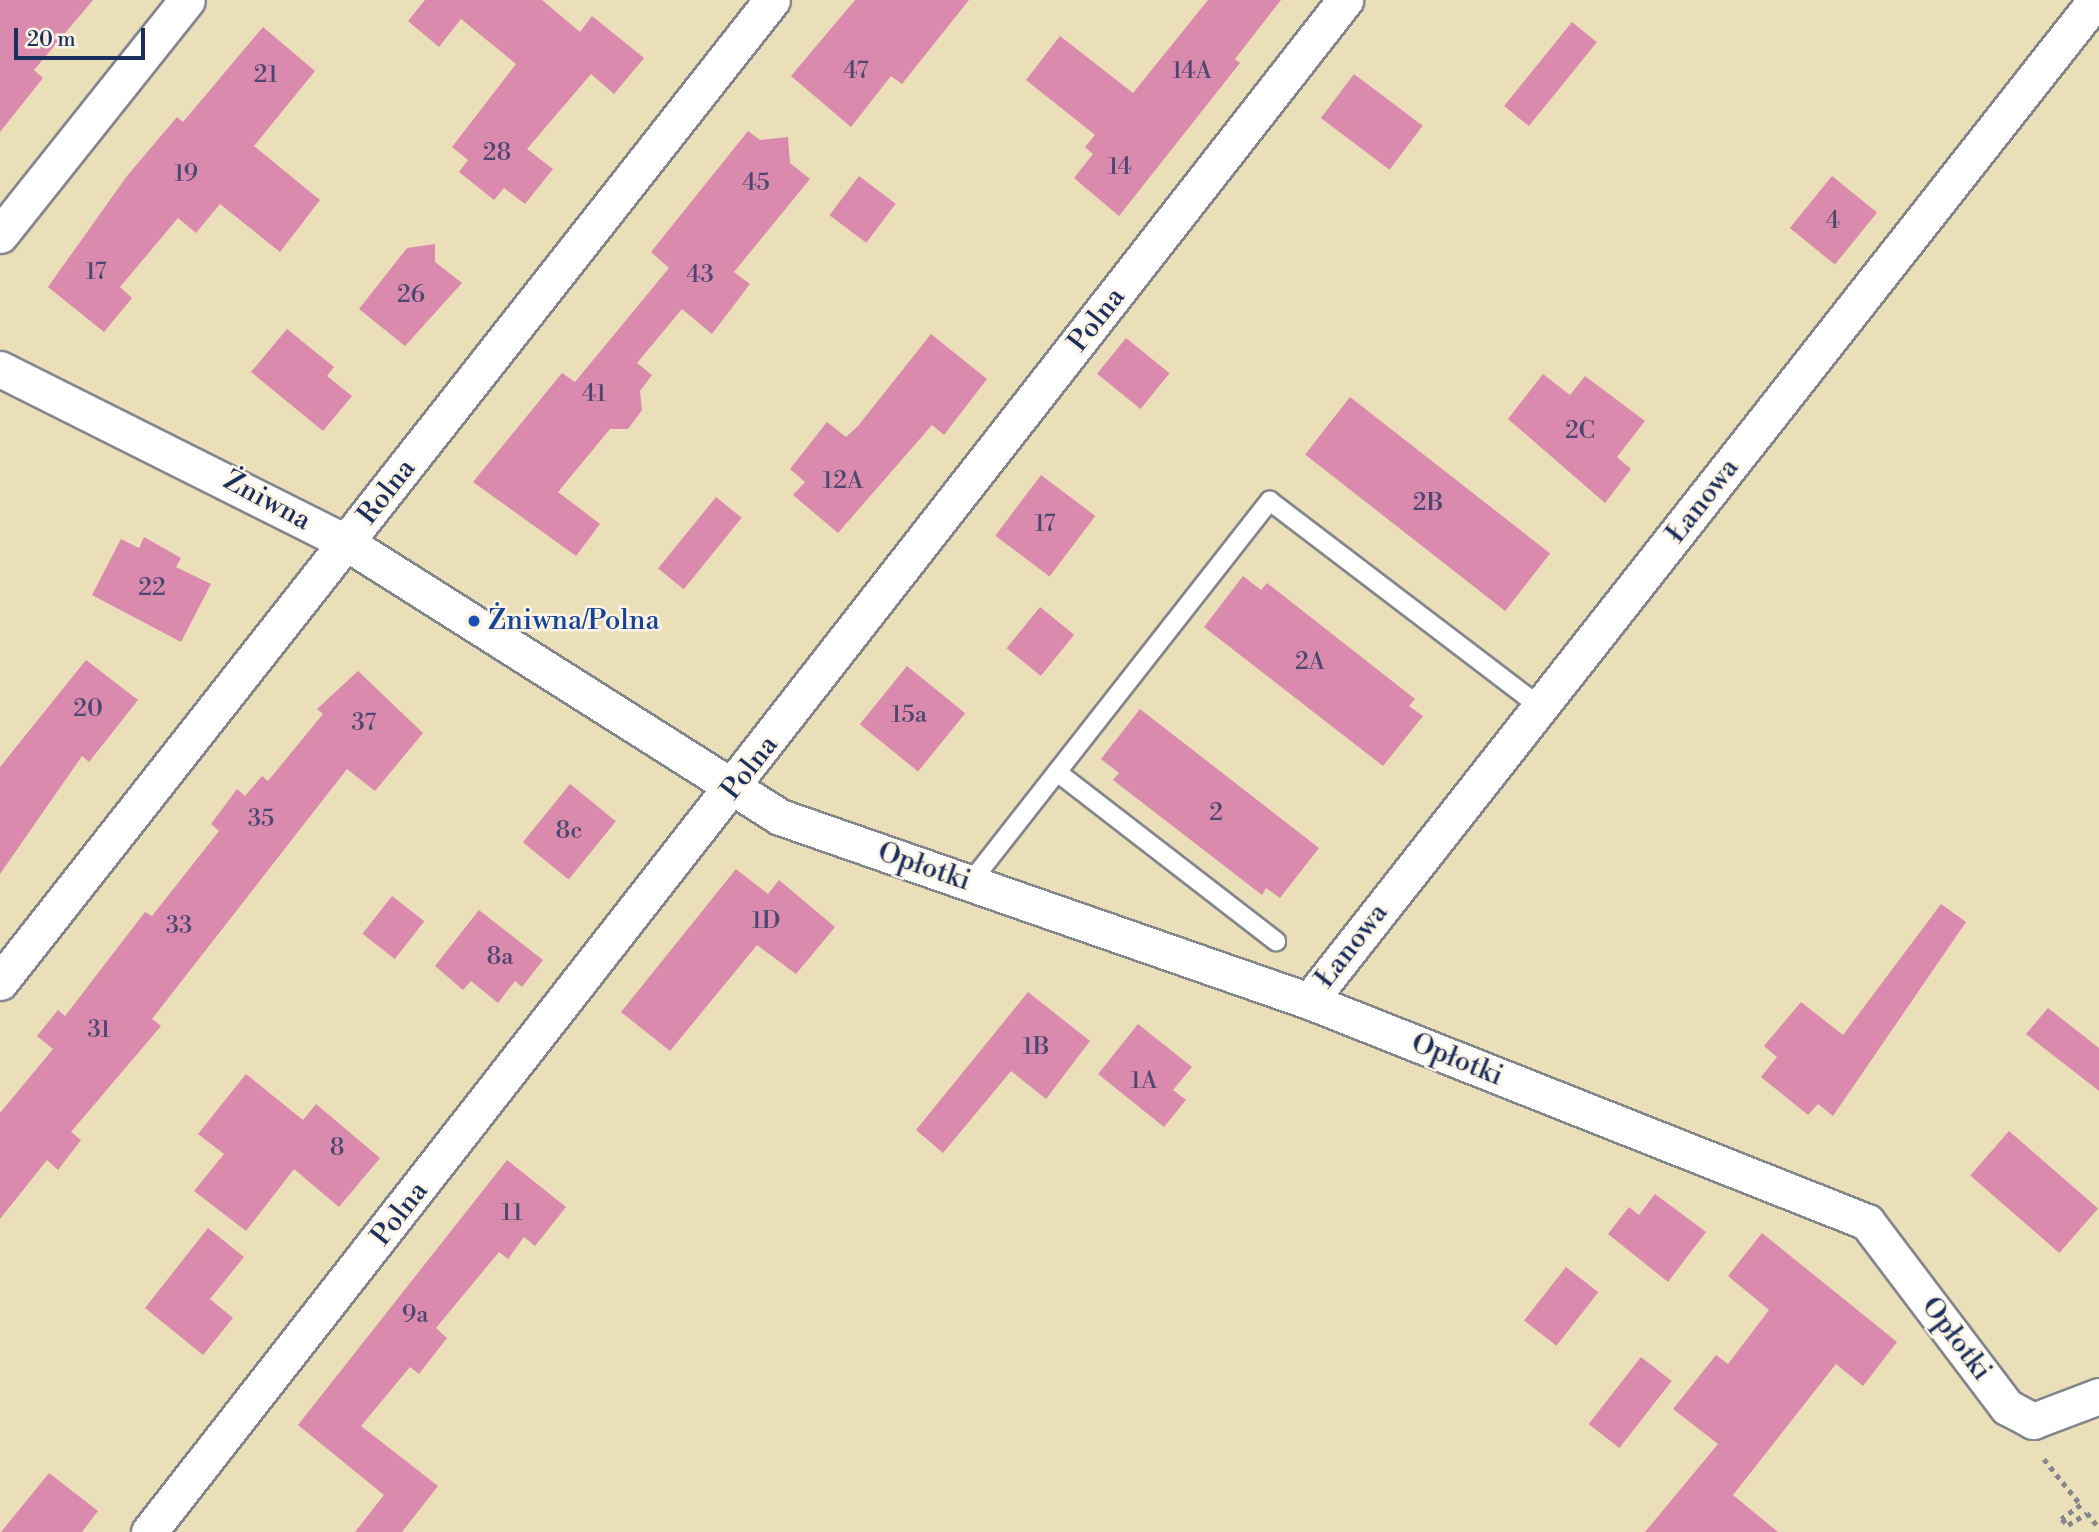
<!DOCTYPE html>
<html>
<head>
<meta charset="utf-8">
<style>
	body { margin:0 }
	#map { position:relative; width:2099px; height:1532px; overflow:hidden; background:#ebdfba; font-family:"Libre Bodoni",serif }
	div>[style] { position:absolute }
	.building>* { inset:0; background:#da8aac; transform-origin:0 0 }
	.path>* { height:4.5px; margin-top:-2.25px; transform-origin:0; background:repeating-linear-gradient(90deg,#83878c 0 5px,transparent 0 10px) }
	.roads { filter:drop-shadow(2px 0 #83878c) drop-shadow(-2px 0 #83878c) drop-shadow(0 2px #83878c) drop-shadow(0 -2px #83878c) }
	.lane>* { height:18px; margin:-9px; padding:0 9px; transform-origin:9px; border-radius:9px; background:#fff }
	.street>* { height:35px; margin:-17.5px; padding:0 17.5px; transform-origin:17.5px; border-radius:17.5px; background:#fff }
	.dots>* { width:19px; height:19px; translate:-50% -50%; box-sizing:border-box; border:4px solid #fcf5e5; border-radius:50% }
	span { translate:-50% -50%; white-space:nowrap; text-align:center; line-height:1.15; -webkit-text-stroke:5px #fcf5e5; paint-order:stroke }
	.number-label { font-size:24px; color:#4b4672 }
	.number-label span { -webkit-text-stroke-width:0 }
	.street-label { font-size:28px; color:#1b2f5e }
	.transit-label { font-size:28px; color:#164399 }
	.left { translate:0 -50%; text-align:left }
	.scale { position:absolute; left:14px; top:28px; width:131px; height:32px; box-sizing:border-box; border:4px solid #1b2f5e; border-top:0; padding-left:9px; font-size:21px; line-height:24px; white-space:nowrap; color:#1b2f5e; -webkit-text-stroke:5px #fcf5e5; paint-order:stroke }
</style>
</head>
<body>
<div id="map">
	<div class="building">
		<div style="clip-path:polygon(0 0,93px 0,34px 70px,43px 78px,0 132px)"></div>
		<div style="clip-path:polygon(425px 0,542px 0,580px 32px,592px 16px,644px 58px,614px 94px,591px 74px,527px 149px,553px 169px,525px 204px,504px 188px,494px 200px,459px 172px,468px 160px,452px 147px,516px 64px,461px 19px,439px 47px,408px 21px)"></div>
		<div style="clip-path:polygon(855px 0,969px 0,902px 84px,891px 76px,851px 127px,791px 76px)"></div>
		<div style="clip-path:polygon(1208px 0,1281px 0,1235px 59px,1240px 63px,1119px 216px,1074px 178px,1093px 154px,1085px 147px,1095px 135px,1026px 80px,1060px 36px,1133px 93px)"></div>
		<div style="left:1572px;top:22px;width:32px;height:108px;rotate:39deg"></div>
		<div style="clip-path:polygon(263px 27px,315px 71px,254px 146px,320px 200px,280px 252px,220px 204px,196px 233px,178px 218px,120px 287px,132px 298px,104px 332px,48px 287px,127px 176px,177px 117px,183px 122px)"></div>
		<div style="left:1354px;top:74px;width:86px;height:55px;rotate:37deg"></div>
		<div style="clip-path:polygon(748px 131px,760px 140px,788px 137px,790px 163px,810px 179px,734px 272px,750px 284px,712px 334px,682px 309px,637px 363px,652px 375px,640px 391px,642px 410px,628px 429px,610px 429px,558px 492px,600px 524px,576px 556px,473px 482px,562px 373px,575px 382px,669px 268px,651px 252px)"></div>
		<div style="left:859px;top:176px;width:46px;height:49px;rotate:37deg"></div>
		<div style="left:1832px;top:176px;width:58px;height:67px;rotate:39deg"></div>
		<div style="clip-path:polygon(435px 244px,435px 262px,462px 283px,405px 346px,359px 309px,407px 248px)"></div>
		<div style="clip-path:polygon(287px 329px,334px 367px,327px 376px,352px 396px,323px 431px,251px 372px)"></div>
		<div style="clip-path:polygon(931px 334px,987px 379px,944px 435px,932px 425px,838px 533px,793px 495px,805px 482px,790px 469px,827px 422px,846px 437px,858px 426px)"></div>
		<div style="left:1126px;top:338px;width:56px;height:46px;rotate:39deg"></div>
		<div style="clip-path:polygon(1543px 374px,1570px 395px,1585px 376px,1645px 421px,1617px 457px,1631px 469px,1605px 503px,1508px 419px)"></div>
		<div style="left:1350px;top:397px;width:254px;height:73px;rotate:38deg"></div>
		<div style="left:1041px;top:475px;width:68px;height:76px;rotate:37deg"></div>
		<div style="left:716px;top:497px;width:33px;height:92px;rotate:39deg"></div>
		<div style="clip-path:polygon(144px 537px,181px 558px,176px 567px,211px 584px,181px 642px,92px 595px,121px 539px,139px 548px)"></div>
		<div style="clip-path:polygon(1243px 576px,1261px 590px,1267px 583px,1415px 699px,1409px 706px,1423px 716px,1383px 766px,1204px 627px)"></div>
		<div style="left:1040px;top:607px;width:44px;height:53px;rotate:39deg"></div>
		<div style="clip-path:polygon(86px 660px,138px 700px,89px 762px,82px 756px,0 874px,0 767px)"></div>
		<div style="left:907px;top:666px;width:75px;height:75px;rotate:39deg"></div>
		<div style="clip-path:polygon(358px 671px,423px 733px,375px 791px,347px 769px,152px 1019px,161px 1026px,71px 1132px,81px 1140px,58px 1170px,47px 1160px,0 1219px,0 1113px,53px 1049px,37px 1036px,58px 1010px,65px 1016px,145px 912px,152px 916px,219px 831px,211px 824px,237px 789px,245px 796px,262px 776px,268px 781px,323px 714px,317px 709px)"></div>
		<div style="clip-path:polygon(1140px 709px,1319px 848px,1280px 898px,1266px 888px,1262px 895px,1113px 780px,1119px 773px,1101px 759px)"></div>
		<div style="left:570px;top:784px;width:59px;height:75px;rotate:39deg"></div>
		<div style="clip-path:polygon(736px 869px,768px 894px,779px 880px,835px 927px,796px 974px,757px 945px,670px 1051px,621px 1012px)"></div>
		<div style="left:392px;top:896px;width:41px;height:48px;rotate:38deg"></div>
		<div style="clip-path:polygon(1941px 904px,1966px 922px,1833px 1116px,1818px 1104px,1808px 1115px,1761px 1077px,1777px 1057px,1764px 1046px,1801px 1002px,1843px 1035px)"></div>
		<div style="clip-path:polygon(479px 910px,543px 960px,522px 987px,515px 981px,498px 1003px,471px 981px,463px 990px,435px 966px)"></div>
		<div style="clip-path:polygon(1028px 992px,1090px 1041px,1046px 1099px,1011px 1071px,943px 1153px,916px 1130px)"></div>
		<div style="clip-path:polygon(2048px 1008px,2099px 1048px,2099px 1091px,2026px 1034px)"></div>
		<div style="clip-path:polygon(1138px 1024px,1192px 1067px,1173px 1090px,1186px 1100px,1164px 1127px,1098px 1074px)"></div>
		<div style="clip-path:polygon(246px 1074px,303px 1120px,316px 1104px,380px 1158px,339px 1207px,294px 1169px,246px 1231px,194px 1191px,224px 1154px,198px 1134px)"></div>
		<div style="left:2009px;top:1131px;width:118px;height:59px;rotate:41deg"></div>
		<div style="clip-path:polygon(507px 1160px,566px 1207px,535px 1246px,524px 1237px,508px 1259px,499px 1252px,436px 1328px,447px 1338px,419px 1374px,410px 1367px,361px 1426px,438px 1486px,402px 1532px,355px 1532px,384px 1495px,298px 1425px)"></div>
		<div style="clip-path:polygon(1655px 1194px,1706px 1232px,1668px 1282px,1608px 1234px,1629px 1207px,1639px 1215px)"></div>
		<div style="clip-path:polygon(208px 1228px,244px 1257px,210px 1299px,233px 1318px,203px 1355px,145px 1308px)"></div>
		<div style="clip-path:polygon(1762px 1233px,1897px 1342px,1863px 1386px,1836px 1364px,1733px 1495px,1778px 1532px,1645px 1532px,1718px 1444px,1673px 1409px,1716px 1355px,1728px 1364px,1769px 1310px,1728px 1276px)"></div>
		<div style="left:1566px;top:1267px;width:41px;height:68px;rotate:38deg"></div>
		<div style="left:1641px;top:1357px;width:39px;height:85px;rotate:38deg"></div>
		<div style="clip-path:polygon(49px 1473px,98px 1511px,82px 1532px,1px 1532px)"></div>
	</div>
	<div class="path">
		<div style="left:2044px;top:1459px;width:59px;rotate:51.2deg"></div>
		<div style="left:2081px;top:1505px;width:24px;rotate:144deg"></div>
		<div style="left:2062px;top:1519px;width:8px;rotate:45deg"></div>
		<div style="left:2068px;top:1525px;width:22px;rotate:-32deg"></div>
		<div style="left:2087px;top:1513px;width:19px;rotate:51deg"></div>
	</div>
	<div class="roads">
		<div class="lane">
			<div style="left:1057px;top:772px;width:277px;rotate:37.7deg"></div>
			<div style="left:970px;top:883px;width:486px;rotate:-51.9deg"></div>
			<div style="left:1270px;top:501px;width:340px;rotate:37.3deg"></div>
		</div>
		<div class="street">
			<div style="left:0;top:235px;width:300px;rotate:-51.5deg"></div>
			<div style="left:0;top:369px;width:388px;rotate:26.6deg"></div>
			<div style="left:347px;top:543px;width:512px;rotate:32.33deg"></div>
			<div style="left:780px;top:817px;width:560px;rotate:19.18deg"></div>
			<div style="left:1309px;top:1001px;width:600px;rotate:21.61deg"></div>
			<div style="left:1867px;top:1222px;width:232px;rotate:52.9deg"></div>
			<div style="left:2007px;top:1407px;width:30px;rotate:28deg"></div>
			<div style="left:2033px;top:1421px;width:71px;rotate:-20.7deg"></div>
			<div style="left:0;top:982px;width:1249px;rotate:-51.83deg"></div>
			<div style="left:1309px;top:1001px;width:1273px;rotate:-51.83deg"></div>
			<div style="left:149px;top:1532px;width:1944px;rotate:-52.02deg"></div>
		</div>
	</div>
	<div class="dots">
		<div style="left:474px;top:621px;background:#1a4fb4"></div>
	</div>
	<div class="number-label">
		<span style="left:856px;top:72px">47</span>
		<span style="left:1192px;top:72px">14A</span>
		<span style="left:266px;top:76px">21</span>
		<span style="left:497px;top:154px">28</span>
		<span style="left:1120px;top:168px">14</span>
		<span style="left:186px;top:175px">19</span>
		<span style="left:756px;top:184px">45</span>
		<span style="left:1833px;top:222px">4</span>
		<span style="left:96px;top:273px">17</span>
		<span style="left:700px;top:276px">43</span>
		<span style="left:411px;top:296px">26</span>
		<span style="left:594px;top:395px">41</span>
		<span style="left:1580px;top:432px">2C</span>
		<span style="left:843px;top:482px">12A</span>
		<span style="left:1428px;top:504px">2B</span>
		<span style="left:1045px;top:525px">17</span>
		<span style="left:152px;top:589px">22</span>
		<span style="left:1310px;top:663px">2A</span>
		<span style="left:88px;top:710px">20</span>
		<span style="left:909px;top:716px">15a</span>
		<span style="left:364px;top:724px">37</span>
		<span style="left:1216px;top:814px">2</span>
		<span style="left:261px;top:820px">35</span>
		<span style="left:569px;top:832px">8c</span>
		<span style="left:766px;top:922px">1D</span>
		<span style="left:179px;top:927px">33</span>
		<span style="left:500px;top:958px">8a</span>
		<span style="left:99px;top:1031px">31</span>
		<span style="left:1036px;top:1048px">1B</span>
		<span style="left:1144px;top:1082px">1A</span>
		<span style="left:337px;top:1149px">8</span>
		<span style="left:512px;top:1214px">11</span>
		<span style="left:415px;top:1316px">9a</span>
	</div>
	<div class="street-label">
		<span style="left:1097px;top:320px;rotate:-52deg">Polna</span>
		<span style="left:387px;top:492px;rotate:-52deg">Rolna</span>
		<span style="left:267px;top:501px;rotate:28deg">Żniwna</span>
		<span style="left:1703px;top:501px;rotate:-52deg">Łanowa</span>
		<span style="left:750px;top:768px;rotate:-52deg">Polna</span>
		<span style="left:924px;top:867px;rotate:19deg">Opłotki</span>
		<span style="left:1352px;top:946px;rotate:-52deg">Łanowa</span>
		<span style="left:1457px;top:1060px;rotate:22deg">Opłotki</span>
		<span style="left:400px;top:1214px;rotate:-52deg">Polna</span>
		<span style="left:1956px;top:1339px;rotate:53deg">Opłotki</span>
	</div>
	<div class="transit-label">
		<span class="left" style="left:488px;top:621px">Żniwna/Polna</span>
	</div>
	<div class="scale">20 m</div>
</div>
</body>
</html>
